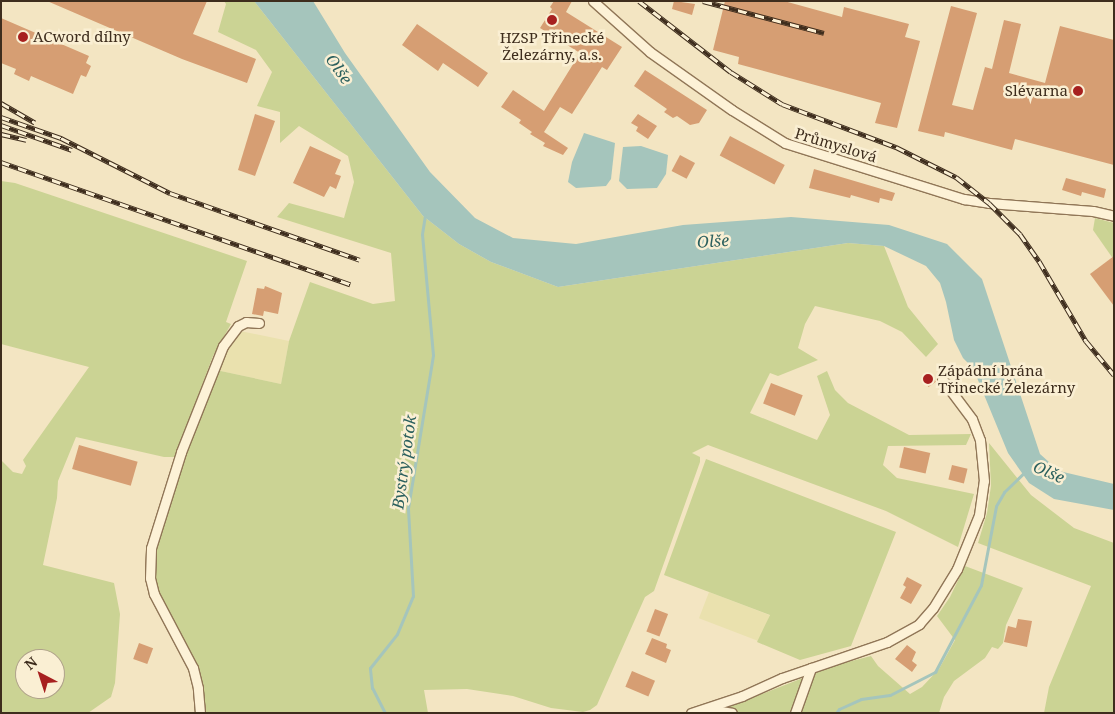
<!DOCTYPE html>
<html>
<head>
<meta charset="utf-8">
<style>
	body { margin:0 }
	#map { position:relative; width:1115px; height:714px; overflow:hidden; background:#f3e5c2; font-family:"Noto Serif",serif }
	div>[style] { position:absolute }
	.farmland>* { inset:0; background:#eae1ae; transform-origin:0 0 }
	.green>* { inset:0; background:#cbd394 }
	.water>* { inset:0; background:#a5c5bc }
	.stream>* { height:3px; margin:-1.5px; padding:0 1.5px; transform-origin:1.5px; border-radius:1.5px; background:#a5c5bc }
	.building>* { inset:0; background:#d69e73; transform-origin:0 0 }
	.roads { filter:drop-shadow(1px 0 #907657) drop-shadow(-1px 0 #907657) drop-shadow(0 1px #907657) drop-shadow(0 -1px #907657) }
	.minor>* { height:9px; margin:-4.5px; padding:0 4.5px; transform-origin:4.5px; border-radius:4.5px; background:#fdf2d7 }
	.rail>* { height:5px; margin-top:-2.5px; transform-origin:0; background:repeating-linear-gradient(90deg,#faefd3 0 9px,#3e2d1d 0 18px); box-sizing:border-box; border-block:1px solid #3e2d1d }
	.dots>* { width:14px; height:14px; translate:-50% -50%; box-sizing:border-box; border:2px solid #faefd3; border-radius:50% }
	span { translate:-50% -50%; white-space:nowrap; text-align:center; line-height:1.15; -webkit-text-stroke:5px #faefd3; paint-order:stroke }
	.poi-label { font-size:15px; color:#3e2d1d }
	.left { translate:0 -50%; text-align:left }
	.right { translate:-100% -50%; text-align:right }
	.street-label { font-size:15px; color:#3e2d1d }
	.water-label { font-size:16px; color:#2a5f5d; font-style:italic }
	.frame { position:absolute; inset:0; border:2px solid #3e2d1d; pointer-events:none }
	.north { position:absolute; left:15px; top:649px; width:50px; height:50px; box-sizing:border-box; background:#faefd3; border:1px solid #afa18a; border-radius:50%; rotate:320deg; font-size:14px; font-weight:700; line-height:20px; text-align:center; color:#3e2d1d }
	.north::after { content:''; display:block; margin:auto; width:18px; height:22px; background:#a7201f; clip-path:polygon(50% 0,100% 100%,50% 72%,0 100%) }
</style>
</head>
<body>
<div id="map">
	<div class="farmland">
		<div style="clip-path:polygon(240px 331px,289px 341px,281px 384px,216px 370px,228px 346px)"></div>
		<div style="left:709px;top:592px;width:65px;height:28px;rotate:21deg"></div>
	</div>
	<div class="green">
		<div style="clip-path:polygon(224px 1px,254px 1px,423px 216px,459px 244px,491px 262px,558px 287px,848px 243px,884px 246px,908px 307px,938px 344px,926px 357px,902px 332px,880px 321px,815px 306px,805px 324px,798px 348px,818px 360px,778px 376px,770px 373px,750px 413px,817px 440px,830px 415px,817px 376px,827px 371px,835px 390px,848px 403px,909px 435px,971px 434px,966px 445px,888px 446px,883px 465px,897px 478px,974px 494px,958px 547px,886px 511px,708px 445px,692px 453px,700px 457px,700px 462px,654px 591px,645px 597px,597px 705px,590px 710px,583px 712px,551px 708px,513px 696px,467px 689px,424px 690px,428px 713px,203px 713px,204px 698px,196px 662px,156px 588px,153px 562px,158px 530px,216px 370px,281px 384px,289px 341px,310px 282px,373px 304px,395px 301px,391px 253px,277px 217px,289px 203px,344px 218px,354px 182px,348px 156px,299px 126px,280px 143px,280px 112px,257px 106px,272px 72px,256px 50px,218px 32px,226px 4px)"></div>
		<div style="clip-path:polygon(evenodd,1px 181px,15px 183px,247px 261px,226px 322px,231px 324px,213px 356px,175px 457px,164px 457px,76px 437px,58px 481px,57px 498px,43px 565px,114px 583px,120px 614px,115px 683px,111px 697px,88px 713px,1px 713px,1px 460px,13px 472px,22px 474px,26px 466px,23px 460px,89px 367px,1px 344px,1px 181px,25px 659px,55px 659px,55px 689px,25px 689px,25px 659px)"></div>
		<div style="clip-path:polygon(1095px 218px,1114px 223px,1114px 260px,1093px 230px)"></div>
		<div style="clip-path:polygon(989px 443px,1031px 495px,1074px 528px,1114px 543px,1114px 713px,1044px 713px,1049px 687px,1091px 586px,978px 543px,987px 513px,991px 486px)"></div>
		<div style="clip-path:polygon(706px 459px,896px 532px,851px 646px,800px 660px,757px 642px,770px 615px,664px 575px)"></div>
		<div style="clip-path:polygon(965px 566px,1023px 588px,1006px 625px,1003px 643px,998px 649px,992px 647px,985px 658px,954px 681px,944px 697px,939px 713px,713px 713px,836px 665px,871px 656px,878px 666px,910px 694px,922px 687px,939px 669px,955px 640px,937px 616px,950px 597px)"></div>
	</div>
	<div class="water">
		<div style="clip-path:polygon(254px 1px,313px 1px,345px 53px,430px 172px,475px 218px,513px 238px,576px 244px,683px 225px,791px 217px,889px 225px,947px 244px,982px 279px,1040px 454px,1059px 471px,1114px 484px,1114px 510px,1054px 499px,1029px 483px,1008px 453px,973px 368px,963px 358px,954px 340px,946px 302px,940px 283px,926px 266px,884px 246px,848px 243px,558px 287px,491px 262px,459px 244px,423px 216px)"></div>
		<div style="clip-path:polygon(584px 133px,615px 143px,611px 179px,606px 186px,576px 188px,568px 182px,572px 162px)"></div>
		<div style="clip-path:polygon(641px 146px,668px 155px,666px 174px,657px 188px,627px 189px,619px 181px,623px 147px)"></div>
	</div>
	<div class="stream">
		<div style="left:385px;top:713px;width:28px;rotate:-117deg"></div>
		<div style="left:372px;top:688px;width:20px;rotate:-96deg"></div>
		<div style="left:370px;top:668px;width:43px;rotate:-51.5deg"></div>
		<div style="left:397px;top:634px;width:41px;rotate:-67.2deg"></div>
		<div style="left:413px;top:596px;width:88px;rotate:-93.3deg"></div>
		<div style="left:408px;top:508px;width:155px;rotate:-80.7deg"></div>
		<div style="left:433px;top:355px;width:121px;rotate:-95.2deg"></div>
		<div style="left:422px;top:234px;width:19px;rotate:-81deg"></div>
		<div style="left:836px;top:713px;width:5px;rotate:-53deg"></div>
		<div style="left:839px;top:709px;width:24px;rotate:-24deg"></div>
		<div style="left:861px;top:699px;width:29px;rotate:-8deg"></div>
		<div style="left:890px;top:695px;width:51px;rotate:-27.1deg"></div>
		<div style="left:935px;top:672px;width:98px;rotate:-62.1deg"></div>
		<div style="left:981px;top:585px;width:80px;rotate:-79.2deg"></div>
		<div style="left:996px;top:506px;width:16px;rotate:-60deg"></div>
		<div style="left:1004px;top:492px;width:29px;rotate:-44deg"></div>
	</div>
	<div class="building">
		<div style="clip-path:polygon(47px 1px,207px 1px,193px 34px,256px 59px,247px 83px,182px 59px)"></div>
		<div style="clip-path:polygon(554px 1px,572px 1px,566px 12px,622px 47px,607px 70px,602px 67px,572px 114px,560px 107px,544px 132px,568px 148px,563px 155px,543px 146px,545px 143px,530px 134px,532px 132px,519px 123px,521px 120px,501px 107px,513px 90px,544px 111px,580px 53px,540px 28px,552px 9px,550px 7px)"></div>
		<div style="clip-path:polygon(674px 1px,695px 4px,692px 15px,672px 9px)"></div>
		<div style="clip-path:polygon(725px 1px,784px 1px,842px 17px,844px 7px,909px 24px,905px 37px,920px 41px,897px 128px,875px 123px,881px 103px,738px 64px,739px 57px,713px 50px)"></div>
		<div style="clip-path:polygon(951px 6px,977px 13px,952px 105px,973px 110px,985px 67px,992px 69px,1004px 20px,1021px 24px,1009px 73px,1045px 83px,1060px 26px,1114px 40px,1114px 165px,1015px 139px,1012px 150px,945px 132px,944px 137px,918px 131px)"></div>
		<div style="clip-path:polygon(1px 18px,89px 56px,86px 63px,91px 66px,86px 77px,81px 75px,73px 94px,31px 76px,29px 81px,14px 74px,16px 69px,1px 63px)"></div>
		<div style="clip-path:polygon(417px 24px,488px 73px,478px 87px,443px 63px,438px 71px,402px 45px)"></div>
		<div style="clip-path:polygon(645px 70px,707px 110px,699px 123px,690px 125px,677px 116px,673px 118px,664px 112px,667px 109px,634px 86px)"></div>
		<div style="clip-path:polygon(255px 114px,275px 121px,255px 176px,238px 170px)"></div>
		<div style="clip-path:polygon(638px 114px,657px 126px,648px 139px,636px 131px,638px 127px,631px 123px)"></div>
		<div style="left:730px;top:136px;width:62px;height:22px;rotate:28deg"></div>
		<div style="clip-path:polygon(310px 146px,341px 160px,335px 174px,341px 176px,336px 189px,330px 186px,324px 197px,293px 183px)"></div>
		<div style="left:680px;top:155px;width:17px;height:18px;rotate:28deg"></div>
		<div style="clip-path:polygon(814px 169px,895px 193px,892px 201px,880px 198px,879px 203px,851px 195px,850px 198px,809px 188px)"></div>
		<div style="clip-path:polygon(1066px 178px,1106px 189px,1104px 198px,1082px 192px,1081px 196px,1062px 190px)"></div>
		<div style="clip-path:polygon(1114px 256px,1114px 306px,1090px 274px)"></div>
		<div style="clip-path:polygon(265px 286px,282px 293px,278px 314px,264px 311px,263px 316px,252px 314px,257px 288px,264px 289px)"></div>
		<div style="left:929px;top:372px;width:12px;height:9px;rotate:55deg"></div>
		<div style="left:771px;top:383px;width:34px;height:22px;rotate:21deg"></div>
		<div style="left:79px;top:445px;width:61px;height:25px;rotate:16deg"></div>
		<div style="left:904px;top:447px;width:27px;height:21px;rotate:13deg"></div>
		<div style="left:952px;top:465px;width:16px;height:15px;rotate:14deg"></div>
		<div style="clip-path:polygon(907px 577px,922px 585px,911px 604px,900px 598px,906px 587px,903px 585px)"></div>
		<div style="left:655px;top:609px;width:14px;height:24px;rotate:21deg"></div>
		<div style="clip-path:polygon(1018px 619px,1032px 621px,1027px 647px,1004px 642px,1008px 626px,1016px 628px)"></div>
		<div style="clip-path:polygon(652px 638px,667px 644px,666px 648px,671px 650px,666px 663px,645px 654px)"></div>
		<div style="left:139px;top:643px;width:15px;height:17px;rotate:20deg"></div>
		<div style="clip-path:polygon(907px 645px,916px 652px,912px 661px,917px 665px,912px 672px,895px 659px)"></div>
		<div style="left:632px;top:671px;width:25px;height:17px;rotate:23deg"></div>
	</div>
	<div class="roads">
		<div class="minor">
			<div style="left:593px;top:1px;width:76px;rotate:41.8deg"></div>
			<div style="left:650px;top:52px;width:100px;rotate:35.3deg"></div>
			<div style="left:732px;top:110px;width:62px;rotate:31.9deg"></div>
			<div style="left:785px;top:143px;width:188px;rotate:17.4deg"></div>
			<div style="left:964px;top:199px;width:25px;rotate:9deg"></div>
			<div style="left:989px;top:203px;width:104px;rotate:4.4deg"></div>
			<div style="left:1093px;top:211px;width:22px;rotate:13deg"></div>
			<div style="left:708px;top:709px;width:24px;rotate:9deg"></div>
			<div style="left:200px;top:713px;width:25px;rotate:-95deg"></div>
			<div style="left:198px;top:688px;width:21px;rotate:-104deg"></div>
			<div style="left:193px;top:668px;width:84px;rotate:-117.8deg"></div>
			<div style="left:154px;top:594px;width:16px;rotate:-104deg"></div>
			<div style="left:150px;top:578px;width:30px;rotate:-88deg"></div>
			<div style="left:151px;top:548px;width:101px;rotate:-72.6deg"></div>
			<div style="left:181px;top:452px;width:114px;rotate:-68.4deg"></div>
			<div style="left:223px;top:346px;width:25px;rotate:-53deg"></div>
			<div style="left:238px;top:326px;width:9px;rotate:-27deg"></div>
			<div style="left:246px;top:322px;width:13px;rotate:4deg"></div>
			<div style="left:691px;top:713px;width:54px;rotate:-18.4deg"></div>
			<div style="left:742px;top:696px;width:44px;rotate:-24.2deg"></div>
			<div style="left:782px;top:678px;width:111px;rotate:-18.9deg"></div>
			<div style="left:887px;top:642px;width:37px;rotate:-29deg"></div>
			<div style="left:919px;top:624px;width:21px;rotate:-49deg"></div>
			<div style="left:933px;top:608px;width:46px;rotate:-58.4deg"></div>
			<div style="left:957px;top:569px;width:58px;rotate:-67.8deg"></div>
			<div style="left:979px;top:515px;width:34px;rotate:-82deg"></div>
			<div style="left:984px;top:481px;width:41px;rotate:-95.6deg"></div>
			<div style="left:980px;top:440px;width:22px;rotate:-111deg"></div>
			<div style="left:972px;top:419px;width:50px;rotate:-126.9deg"></div>
			<div style="left:795px;top:713px;width:48px;rotate:-70.4deg"></div>
		</div>
	</div>
	<div class="rail">
		<div style="left:639px;top:1px;width:116px;rotate:37.7deg"></div>
		<div style="left:731px;top:72px;width:60px;rotate:32.1deg"></div>
		<div style="left:782px;top:104px;width:122px;rotate:20.7deg"></div>
		<div style="left:896px;top:147px;width:67px;rotate:26.6deg"></div>
		<div style="left:956px;top:177px;width:42px;rotate:38.2deg"></div>
		<div style="left:989px;top:203px;width:44px;rotate:45deg"></div>
		<div style="left:1020px;top:234px;width:33px;rotate:55deg"></div>
		<div style="left:1039px;top:261px;width:93px;rotate:59.6deg"></div>
		<div style="left:1086px;top:341px;width:44px;rotate:50.5deg"></div>
		<div style="left:703px;top:1px;width:125px;rotate:14.8deg"></div>
		<div style="left:1px;top:103px;width:39px;rotate:30deg"></div>
		<div style="left:1px;top:117px;width:64px;rotate:19.3deg"></div>
		<div style="left:61px;top:138px;width:122px;rotate:26.8deg"></div>
		<div style="left:170px;top:193px;width:201px;rotate:19.4deg"></div>
		<div style="left:1px;top:125px;width:75px;rotate:19.4deg"></div>
		<div style="left:1px;top:134px;width:26px;rotate:13deg"></div>
		<div style="left:1px;top:162px;width:370px;rotate:19.3deg"></div>
	</div>
	<div class="dots">
		<div style="left:552px;top:20px;background:#a7201f"></div>
		<div style="left:23px;top:37px;background:#a7201f"></div>
		<div style="left:1078px;top:91px;background:#a7201f"></div>
		<div style="left:928px;top:379px;background:#a7201f"></div>
	</div>
	<div class="poi-label">
		<span class="left" style="left:33px;top:37px">ACword dílny</span>
		<span style="left:552px;top:46px">HZSP Třinecké<br>Železárny, a.s.</span>
		<span class="right" style="left:1068px;top:91px">Slévarna</span>
		<span class="left" style="left:938px;top:379px">Zápádní brána<br>Třinecké Železárny</span>
	</div>
	<div class="street-label">
		<span style="left:836px;top:145px;rotate:17deg">Průmyslová</span>
	</div>
	<div class="water-label">
		<span style="left:339px;top:69px;rotate:55deg">Olše</span>
		<span style="left:713px;top:241px;rotate:-3deg">Olše</span>
		<span style="left:404px;top:462px;rotate:-82deg">Bystrý potok</span>
		<span style="left:1049px;top:472px;rotate:24deg">Olše</span>
	</div>
	<div class="frame"></div>
	<div class="north">N</div>
</div>
</body>
</html>
